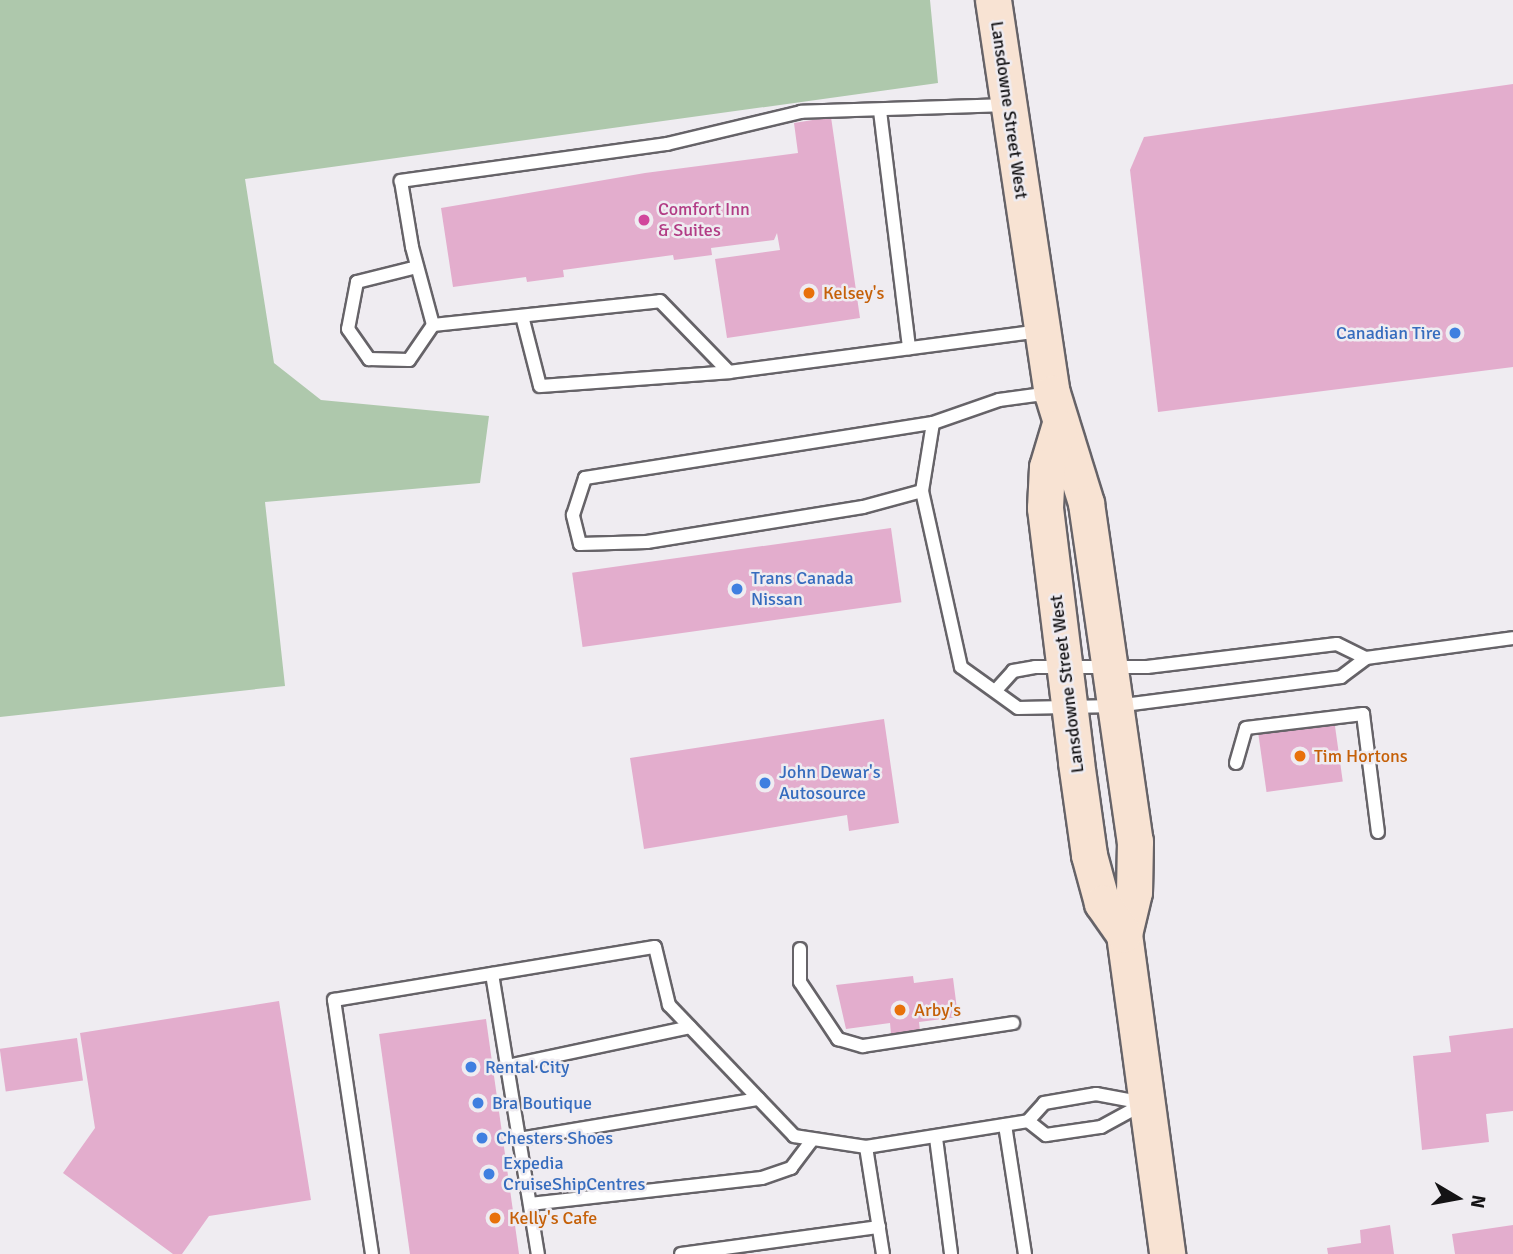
<!DOCTYPE html>
<html>
<head>
<meta charset="utf-8">
<style>
	body { margin:0 }
	#map { position:relative; width:1513px; height:1254px; overflow:hidden; background:#efecf1; font-family:Signika,sans-serif }
	div>[style] { position:absolute }
	.green>* { inset:0; background:#aec8ac }
	.building>* { inset:0; background:#e3adcd; transform-origin:0 0 }
	.roads { filter:drop-shadow(2px 0 #666368) drop-shadow(-2px 0 #666368) drop-shadow(0 2px #666368) drop-shadow(0 -2px #666368) }
	.lane>* { height:12px; margin:-6px; padding:0 6px; transform-origin:6px; border-radius:6px; background:#fff }
	.secondary>* { height:35px; margin:-17.5px; padding:0 17.5px; transform-origin:17.5px; border-radius:17.5px; background:#f8e3d3 }
	.dots>* { width:19px; height:19px; translate:-50% -50%; box-sizing:border-box; border:4px solid #efecf1; border-radius:50% }
	span { translate:-50% -50%; white-space:nowrap; text-align:center; line-height:1.15; -webkit-text-stroke:5px #efecf1; paint-order:stroke }
	.street-label { font-size:18px; color:#141315 }
	.hotel-label { font-size:18px; color:#b23c85 }
	.left { translate:0 -50%; text-align:left }
	.food-label { font-size:18px; color:#c56008 }
	.shop-label { font-size:18px; color:#366cbe }
	.right { translate:-100% -50%; text-align:right }
	.north { position:absolute; left:1422px; top:1163px; width:70px; height:70px; -webkit-text-stroke:5px #efecf1; paint-order:stroke; rotate:100deg; font-size:19px; font-weight:700; line-height:28px; text-align:center; color:#141315 }
	.north::after { content:''; display:block; margin:auto; width:24px; height:32px; background:#141315; clip-path:polygon(50% 0,100% 100%,50% 72%,0 100%) }
</style>
</head>
<body>
<div id="map">
	<div class="green">
		<div style="clip-path:polygon(0 0,930px 0,938px 83px,245px 179px,274px 363px,321px 400px,489px 416px,480px 483px,265px 502px,285px 686px,0 717px)"></div>
	</div>
	<div class="building">
		<div style="clip-path:polygon(1513px 84px,1513px 367px,1158px 412px,1130px 170px,1144px 137px)"></div>
		<div style="clip-path:polygon(831px 117px,860px 318px,727px 338px,715px 259px,780px 250px,777px 233px,774px 240px,711px 248px,712px 255px,674px 260px,673px 255px,563px 270px,564px 277px,527px 282px,526px 277px,453px 287px,441px 208px,645px 173px,798px 153px,794px 123px)"></div>
		<div style="left:891px;top:528px;width:75px;height:322px;rotate:82deg"></div>
		<div style="clip-path:polygon(884px 719px,899px 823px,849px 831px,847px 815px,644px 849px,630px 758px)"></div>
		<div style="left:1334px;top:719px;width:63px;height:77px;rotate:82deg"></div>
		<div style="clip-path:polygon(913px 976px,914px 983px,953px 978px,958px 1017px,919px 1022px,920px 1031px,891px 1034px,890px 1023px,846px 1029px,836px 985px)"></div>
		<div style="clip-path:polygon(279px 1001px,311px 1200px,209px 1216px,182px 1254px,173px 1254px,63px 1173px,95px 1128px,80px 1033px)"></div>
		<div style="left:486px;top:1019px;width:238px;height:108px;rotate:82deg"></div>
		<div style="clip-path:polygon(1513px 1028px,1513px 1111px,1486px 1114px,1489px 1142px,1422px 1150px,1413px 1056px,1451px 1052px,1449px 1036px)"></div>
		<div style="left:77px;top:1038px;width:43px;height:78px;rotate:82deg"></div>
		<div style="clip-path:polygon(1390px 1225px,1394px 1254px,1328px 1254px,1327px 1248px,1361px 1243px,1360px 1230px)"></div>
		<div style="clip-path:polygon(1513px 1225px,1513px 1254px,1455px 1254px,1452px 1234px)"></div>
	</div>
	<div class="roads">
		<div class="lane">
			<div style="left:1008px;top:105px;width:207px;rotate:178.1deg"></div>
			<div style="left:801px;top:112px;width:138px;rotate:166.6deg"></div>
			<div style="left:667px;top:144px;width:269px;rotate:172.1deg"></div>
			<div style="left:401px;top:181px;width:67px;rotate:80.5deg"></div>
			<div style="left:412px;top:247px;width:81px;rotate:74.9deg"></div>
			<div style="left:433px;top:325px;width:228px;rotate:-6deg"></div>
			<div style="left:660px;top:301px;width:99px;rotate:45.8deg"></div>
			<div style="left:729px;top:372px;width:316px;rotate:-7.5deg"></div>
			<div style="left:880px;top:111px;width:239px;rotate:83deg"></div>
			<div style="left:417px;top:267px;width:62px;rotate:166deg"></div>
			<div style="left:357px;top:282px;width:48px;rotate:100.8deg"></div>
			<div style="left:348px;top:329px;width:37px;rotate:55deg"></div>
			<div style="left:369px;top:359px;width:40px;rotate:1.4deg"></div>
			<div style="left:409px;top:360px;width:42px;rotate:-55.6deg"></div>
			<div style="left:522px;top:316px;width:72px;rotate:75.6deg"></div>
			<div style="left:540px;top:386px;width:190px;rotate:-4.2deg"></div>
			<div style="left:933px;top:423px;width:69px;rotate:99.2deg"></div>
			<div style="left:922px;top:491px;width:61px;rotate:164.8deg"></div>
			<div style="left:863px;top:507px;width:219px;rotate:170.8deg"></div>
			<div style="left:647px;top:542px;width:67px;rotate:178.3deg"></div>
			<div style="left:580px;top:544px;width:30px;rotate:-104deg"></div>
			<div style="left:573px;top:515px;width:39px;rotate:-72deg"></div>
			<div style="left:585px;top:478px;width:352px;rotate:-9deg"></div>
			<div style="left:933px;top:423px;width:70px;rotate:-19.2deg"></div>
			<div style="left:999px;top:400px;width:52px;rotate:-7.7deg"></div>
			<div style="left:922px;top:491px;width:180px;rotate:77.5deg"></div>
			<div style="left:961px;top:667px;width:70px;rotate:35.7deg"></div>
			<div style="left:1018px;top:708px;width:98px;rotate:-1.2deg"></div>
			<div style="left:1116px;top:706px;width:227px;rotate:-7.3deg"></div>
			<div style="left:1341px;top:677px;width:31px;rotate:-37deg"></div>
			<div style="left:997px;top:689px;width:24px;rotate:-48deg"></div>
			<div style="left:1013px;top:671px;width:22px;rotate:-10deg"></div>
			<div style="left:1035px;top:667px;width:112px"></div>
			<div style="left:1147px;top:667px;width:191px;rotate:-6.9deg"></div>
			<div style="left:1337px;top:644px;width:32px;rotate:26deg"></div>
			<div style="left:1366px;top:658px;width:148px;rotate:-7.7deg"></div>
			<div style="left:1236px;top:763px;width:36px;rotate:-74deg"></div>
			<div style="left:1246px;top:728px;width:118px;rotate:-6.8deg"></div>
			<div style="left:1363px;top:714px;width:119px;rotate:82.8deg"></div>
			<div style="left:800px;top:949px;width:33px;rotate:90deg"></div>
			<div style="left:800px;top:982px;width:69px;rotate:56.3deg"></div>
			<div style="left:838px;top:1039px;width:26px;rotate:16deg"></div>
			<div style="left:863px;top:1046px;width:152px;rotate:-8.7deg"></div>
			<div style="left:492px;top:974px;width:284px;rotate:80.7deg"></div>
			<div style="left:507px;top:1066px;width:187px;rotate:-12deg"></div>
			<div style="left:1028px;top:1121px;width:23px;rotate:38deg"></div>
			<div style="left:1046px;top:1135px;width:56px;rotate:-8.3deg"></div>
			<div style="left:1101px;top:1127px;width:48px;rotate:-28.7deg"></div>
			<div style="left:1005px;top:1125px;width:131px;rotate:81.2deg"></div>
			<div style="left:936px;top:1138px;width:117px;rotate:82.6deg"></div>
			<div style="left:519px;top:1139px;width:243px;rotate:-9.5deg"></div>
			<div style="left:866px;top:1147px;width:108px;rotate:81deg"></div>
			<div style="left:530px;top:1204px;width:233px;rotate:-6.4deg"></div>
			<div style="left:762px;top:1178px;width:31px;rotate:-19deg"></div>
			<div style="left:791px;top:1168px;width:36px;rotate:-53deg"></div>
			<div style="left:372px;top:1254px;width:257px;rotate:-98.5deg"></div>
			<div style="left:334px;top:1000px;width:325px;rotate:-9.4deg"></div>
			<div style="left:655px;top:947px;width:60px;rotate:76.4deg"></div>
			<div style="left:669px;top:1005px;width:181px;rotate:46.3deg"></div>
			<div style="left:794px;top:1136px;width:73px;rotate:8.7deg"></div>
			<div style="left:866px;top:1147px;width:164px;rotate:-9.1deg"></div>
			<div style="left:1028px;top:1121px;width:24px;rotate:-48deg"></div>
			<div style="left:1044px;top:1103px;width:53px;rotate:-9.8deg"></div>
			<div style="left:1096px;top:1094px;width:49px;rotate:10.6deg"></div>
			<div style="left:681px;top:1254px;width:200px;rotate:-7.8deg"></div>
		</div>
		<div class="secondary">
			<div style="left:993px;top:0;width:397px;rotate:81.5deg"></div>
			<div style="left:1052px;top:393px;width:115px;rotate:72.8deg"></div>
			<div style="left:1086px;top:503px;width:342px;rotate:81.8deg"></div>
			<div style="left:1135px;top:841px;width:51px;rotate:91.1deg"></div>
			<div style="left:1134px;top:892px;width:43px;rotate:103.4deg"></div>
			<div style="left:1124px;top:934px;width:323px;rotate:82.3deg"></div>
			<div style="left:1059px;top:427px;width:42px;rotate:106.7deg"></div>
			<div style="left:1047px;top:467px;width:41px;rotate:92.8deg"></div>
			<div style="left:1045px;top:508px;width:256px;rotate:83deg"></div>
			<div style="left:1076px;top:762px;width:94px;rotate:82deg"></div>
			<div style="left:1089px;top:855px;width:50px;rotate:74.8deg"></div>
			<div style="left:1102px;top:903px;width:38px;rotate:55deg"></div>
		</div>
	</div>
	<div class="dots">
		<div style="left:644px;top:220px;background:#d1479c"></div>
		<div style="left:809px;top:293px;background:#e8710a"></div>
		<div style="left:1455px;top:333px;background:#3f7fe0"></div>
		<div style="left:737px;top:589px;background:#3f7fe0"></div>
		<div style="left:1300px;top:756px;background:#e8710a"></div>
		<div style="left:765px;top:783px;background:#3f7fe0"></div>
		<div style="left:900px;top:1010px;background:#e8710a"></div>
		<div style="left:471px;top:1067px;background:#3f7fe0"></div>
		<div style="left:478px;top:1103px;background:#3f7fe0"></div>
		<div style="left:482px;top:1138px;background:#3f7fe0"></div>
		<div style="left:489px;top:1174px;background:#3f7fe0"></div>
		<div style="left:495px;top:1218px;background:#e8710a"></div>
	</div>
	<div class="street-label">
		<span style="left:1009px;top:110px;rotate:82deg">Lansdowne Street West</span>
		<span style="left:1067px;top:684px;rotate:-97deg">Lansdowne Street West</span>
	</div>
	<div class="hotel-label">
		<span class="left" style="left:658px;top:220px">Comfort Inn<br>&amp; Suites</span>
	</div>
	<div class="food-label">
		<span class="left" style="left:823px;top:293px">Kelsey's</span>
		<span class="left" style="left:1314px;top:756px">Tim Hortons</span>
		<span class="left" style="left:914px;top:1010px">Arby's</span>
		<span class="left" style="left:509px;top:1218px">Kelly's Cafe</span>
	</div>
	<div class="shop-label">
		<span class="right" style="left:1441px;top:333px">Canadian Tire</span>
		<span class="left" style="left:751px;top:589px">Trans Canada<br>Nissan</span>
		<span class="left" style="left:779px;top:783px">John Dewar's<br>Autosource</span>
		<span class="left" style="left:485px;top:1067px">Rental City</span>
		<span class="left" style="left:492px;top:1103px">Bra Boutique</span>
		<span class="left" style="left:496px;top:1138px">Chesters Shoes</span>
		<span class="left" style="left:503px;top:1174px">Expedia<br>CruiseShipCentres</span>
	</div>
	<div class="north">N</div>
</div>
</body>
</html>
